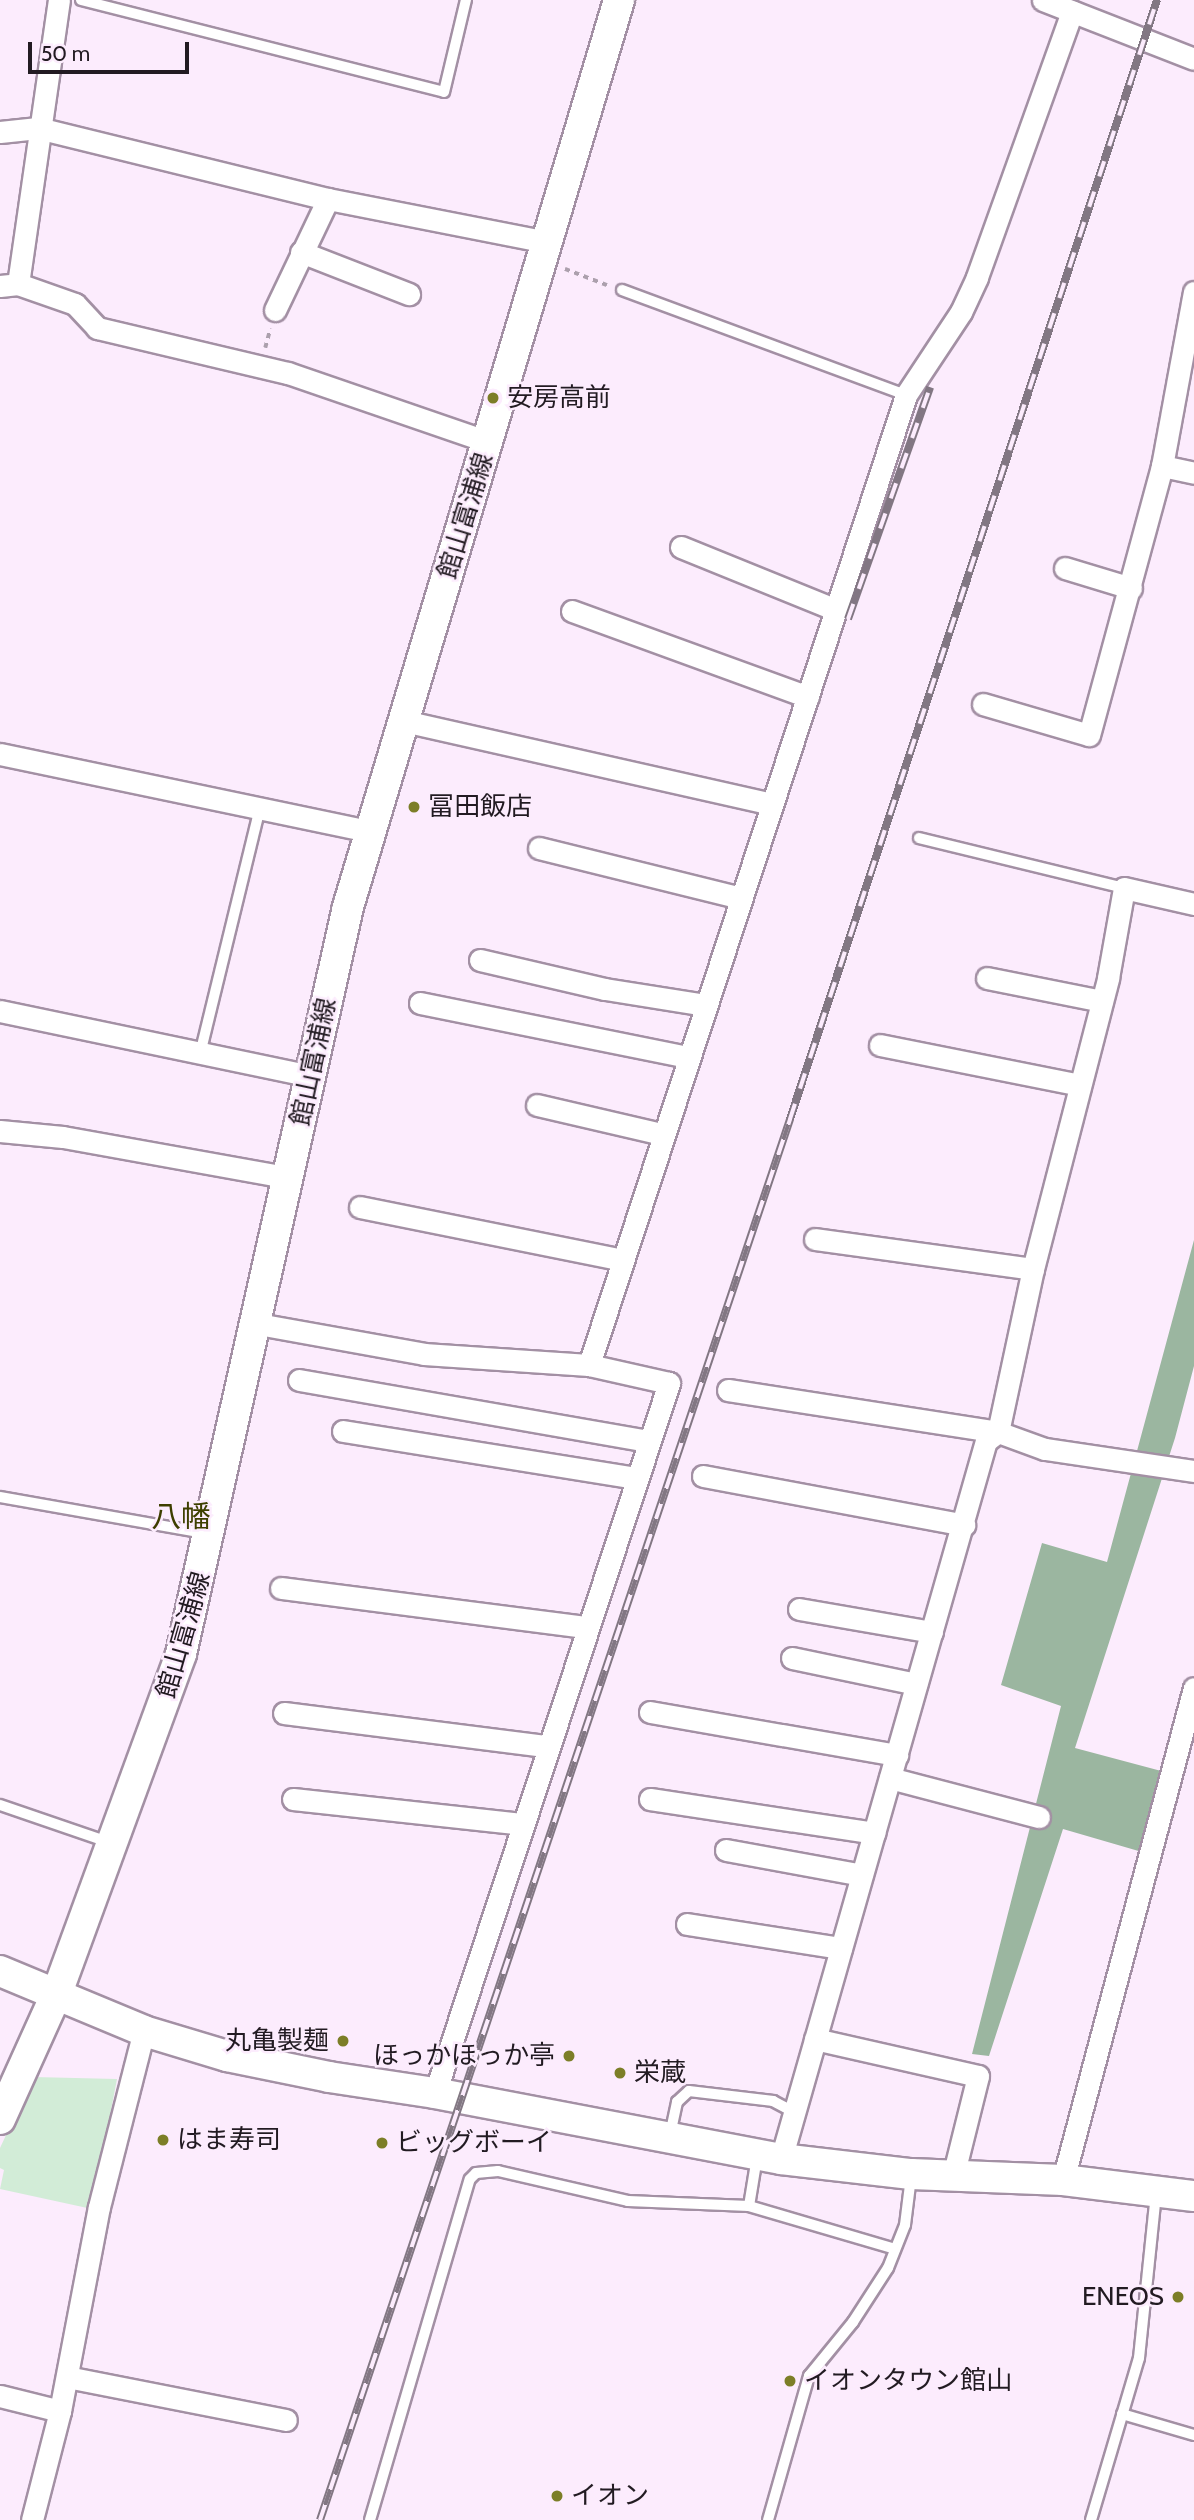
<!DOCTYPE html>
<html>
<head>
<meta charset="utf-8">
<style>
	body { margin:0 }
	#map { position:relative; width:1194px; height:2520px; overflow:hidden; background:#fcecfd; font-family:Cabin,"Noto Sans JP",sans-serif }
	div>[style] { position:absolute }
	.green>* { inset:0; background:#d2ecd7 }
	.forest>* { inset:0; background:#9bb6a0 }
	.path>* { height:3.5px; margin-top:-1.75px; transform-origin:0; background:repeating-linear-gradient(90deg,#aca0ad 0 5px,transparent 0 10px) }
	.roads { filter:drop-shadow(2px 0 #a390a4) drop-shadow(-2px 0 #a390a4) drop-shadow(0 2px #a390a4) drop-shadow(0 -2px #a390a4) }
	.lane>* { height:10px; margin:-5px; padding:0 5px; transform-origin:5px; border-radius:5px; background:#fff }
	.street>* { height:21px; margin:-10.5px; padding:0 10.5px; transform-origin:10.5px; border-radius:10.5px; background:#fff }
	.secondary>* { height:30px; margin:-15px; padding:0 15px; transform-origin:15px; border-radius:15px; background:#fff }
	.rail>* { height:8px; margin-top:-4px; transform-origin:0; background:repeating-linear-gradient(90deg,#fcecfd 0 16px,#827783 0 32px); box-sizing:border-box; border-block:2px solid #827783 }
	.dots>* { width:19px; height:19px; translate:-50% -50%; box-sizing:border-box; border:4px solid #fcecfd; border-radius:50% }
	span { translate:-50% -50%; white-space:nowrap; text-align:center; line-height:1.15; -webkit-text-stroke:5px #fcecfd; paint-order:stroke }
	.poi-label { font-size:26px; color:#221b22 }
	.left { translate:0 -50%; text-align:left }
	.right { translate:-100% -50%; text-align:right }
	.street-label { font-size:26px; color:#221b22 }
	.quarter-label { font-size:30px; color:#3e3f00 }
	.scale { position:absolute; left:28px; top:42px; width:161px; height:32px; box-sizing:border-box; border:4px solid #221b22; border-top:0; padding-left:9px; font-size:21px; line-height:24px; white-space:nowrap; color:#221b22; -webkit-text-stroke:5px #fcecfd; paint-order:stroke }
</style>
</head>
<body>
<div id="map">
	<div class="green">
		<div style="clip-path:polygon(33px 2077px,117px 2079px,92px 2209px,0 2189px,4px 2170px,0 2168px,0 2148px)"></div>
	</div>
	<div class="forest">
		<div style="clip-path:polygon(1194px 1240px,1194px 1366px,1175px 1438px,1075px 1748px,1165px 1772px,1142px 1852px,1063px 1829px,989px 2056px,972px 2054px,1061px 1706px,1001px 1685px,1042px 1543px,1107px 1562px)"></div>
	</div>
	<div class="path">
		<div style="left:565px;top:269px;width:45px;rotate:20.9deg"></div>
		<div style="left:265px;top:348px;width:20px;rotate:-75deg"></div>
	</div>
	<div class="roads">
		<div class="lane">
			<div style="left:81px;top:0;width:374px;rotate:14.2deg"></div>
			<div style="left:444px;top:92px;width:95px;rotate:-76.6deg"></div>
			<div style="left:622px;top:290px;width:303px;rotate:20.3deg"></div>
			<div style="left:919px;top:838px;width:211px;rotate:13.7deg"></div>
			<div style="left:200px;top:1054px;width:254px;rotate:-76.3deg"></div>
			<div style="left:0;top:1497px;width:207px;rotate:10deg"></div>
			<div style="left:0;top:1805px;width:117px;rotate:18.9deg"></div>
			<div style="left:670px;top:2135px;width:34px;rotate:-78deg"></div>
			<div style="left:677px;top:2102px;width:16px;rotate:-43deg"></div>
			<div style="left:689px;top:2091px;width:85px;rotate:6.8deg"></div>
			<div style="left:773px;top:2101px;width:24px;rotate:28deg"></div>
			<div style="left:749px;top:2206px;width:50px;rotate:-80.7deg"></div>
			<div style="left:1122px;top:2414px;width:75px;rotate:16.3deg"></div>
			<div style="left:370px;top:2520px;width:355px;rotate:-73.7deg"></div>
			<div style="left:470px;top:2179px;width:8px;rotate:-45deg"></div>
			<div style="left:476px;top:2173px;width:22px;rotate:-5deg"></div>
			<div style="left:498px;top:2171px;width:133px;rotate:13deg"></div>
			<div style="left:628px;top:2201px;width:121px;rotate:2.4deg"></div>
			<div style="left:749px;top:2206px;width:152px;rotate:16.4deg"></div>
			<div style="left:768px;top:2520px;width:150px;rotate:-74.1deg"></div>
			<div style="left:809px;top:2376px;width:70px;rotate:-50.8deg"></div>
			<div style="left:853px;top:2322px;width:64px;rotate:-57.1deg"></div>
			<div style="left:888px;top:2268px;width:46px;rotate:-68.4deg"></div>
			<div style="left:905px;top:2225px;width:48px;rotate:-82.9deg"></div>
			<div style="left:1091px;top:2520px;width:169px;rotate:-73.5deg"></div>
			<div style="left:1139px;top:2358px;width:165px;rotate:-84.1deg"></div>
		</div>
		<div class="street">
			<div style="left:1043px;top:0;width:162px;rotate:21.3deg"></div>
			<div style="left:0;top:132px;width:38px;rotate:-6deg"></div>
			<div style="left:38px;top:128px;width:299px;rotate:13.8deg"></div>
			<div style="left:328px;top:199px;width:224px;rotate:11.1deg"></div>
			<div style="left:301px;top:252px;width:116px;rotate:21.3deg"></div>
			<div style="left:18px;top:284px;width:287px;rotate:-81.8deg"></div>
			<div style="left:0;top:286px;width:18px;rotate:-6deg"></div>
			<div style="left:18px;top:284px;width:60px;rotate:19.3deg"></div>
			<div style="left:75px;top:304px;width:33px;rotate:47deg"></div>
			<div style="left:97px;top:328px;width:196px;rotate:13.3deg"></div>
			<div style="left:288px;top:373px;width:212px;rotate:19deg"></div>
			<div style="left:275px;top:310px;width:123px;rotate:-64.5deg"></div>
			<div style="left:1162px;top:466px;width:33px;rotate:12deg"></div>
			<div style="left:681px;top:547px;width:167px;rotate:22.1deg"></div>
			<div style="left:1065px;top:568px;width:69px;rotate:16.9deg"></div>
			<div style="left:572px;top:611px;width:251px;rotate:20deg"></div>
			<div style="left:983px;top:704px;width:110px;rotate:16.3deg"></div>
			<div style="left:1089px;top:735px;width:279px;rotate:-74.8deg"></div>
			<div style="left:1162px;top:466px;width:177px;rotate:-79.6deg"></div>
			<div style="left:404px;top:721px;width:377px;rotate:12.7deg"></div>
			<div style="left:0;top:754px;width:378px;rotate:11.8deg"></div>
			<div style="left:539px;top:848px;width:208px;rotate:13.9deg"></div>
			<div style="left:480px;top:960px;width:128px;rotate:13.1deg"></div>
			<div style="left:605px;top:989px;width:101px;rotate:9.1deg"></div>
			<div style="left:987px;top:978px;width:117px;rotate:11.3deg"></div>
			<div style="left:420px;top:1003px;width:273px;rotate:11.4deg"></div>
			<div style="left:0;top:1011px;width:317px;rotate:11.8deg"></div>
			<div style="left:880px;top:1045px;width:204px;rotate:11.3deg"></div>
			<div style="left:537px;top:1105px;width:128px;rotate:13.1deg"></div>
			<div style="left:0;top:1131px;width:63px;rotate:5.4deg"></div>
			<div style="left:63px;top:1137px;width:231px;rotate:10.2deg"></div>
			<div style="left:360px;top:1207px;width:268px;rotate:11.4deg"></div>
			<div style="left:815px;top:1239px;width:220px;rotate:7.8deg"></div>
			<div style="left:258px;top:1324px;width:169px;rotate:10.2deg"></div>
			<div style="left:424px;top:1354px;width:165px;rotate:3.8deg"></div>
			<div style="left:589px;top:1365px;width:82px;rotate:12.7deg"></div>
			<div style="left:669px;top:1383px;width:748px;rotate:108.24deg"></div>
			<div style="left:589px;top:1365px;width:1020px;rotate:-71.9deg"></div>
			<div style="left:906px;top:395px;width:100px;rotate:-56.5deg"></div>
			<div style="left:961px;top:312px;width:38px;rotate:-65deg"></div>
			<div style="left:977px;top:277px;width:282px;rotate:-70.3deg"></div>
			<div style="left:299px;top:1380px;width:355px;rotate:9.9deg"></div>
			<div style="left:728px;top:1390px;width:273px;rotate:8.8deg"></div>
			<div style="left:998px;top:1432px;width:50px;rotate:19.9deg"></div>
			<div style="left:1045px;top:1449px;width:151px;rotate:8.4deg"></div>
			<div style="left:343px;top:1431px;width:296px;rotate:9.1deg"></div>
			<div style="left:703px;top:1476px;width:266px;rotate:10.6deg"></div>
			<div style="left:281px;top:1588px;width:308px;rotate:7.3deg"></div>
			<div style="left:799px;top:1609px;width:135px;rotate:9.8deg"></div>
			<div style="left:792px;top:1658px;width:127px;rotate:11.8deg"></div>
			<div style="left:650px;top:1712px;width:251px;rotate:9.9deg"></div>
			<div style="left:284px;top:1713px;width:265px;rotate:7.2deg"></div>
			<div style="left:890px;top:1778px;width:154px;rotate:14.7deg"></div>
			<div style="left:293px;top:1799px;width:230px;rotate:6.2deg"></div>
			<div style="left:650px;top:1799px;width:227px;rotate:8.6deg"></div>
			<div style="left:726px;top:1850px;width:138px;rotate:10.4deg"></div>
			<div style="left:687px;top:1924px;width:156px;rotate:8.9deg"></div>
			<div style="left:815px;top:2039px;width:167px;rotate:12.8deg"></div>
			<div style="left:978px;top:2076px;width:103px;rotate:104deg"></div>
			<div style="left:781px;top:2159px;width:747px;rotate:-74.07deg"></div>
			<div style="left:986px;top:1441px;width:15px;rotate:-37deg"></div>
			<div style="left:998px;top:1432px;width:167px;rotate:-77.9deg"></div>
			<div style="left:1033px;top:1269px;width:301px;rotate:-75.5deg"></div>
			<div style="left:1108px;top:978px;width:91px;rotate:-79.9deg"></div>
			<div style="left:1124px;top:888px;width:72px;rotate:12.9deg"></div>
			<div style="left:1063px;top:2180px;width:509px;rotate:-75.09deg"></div>
			<div style="left:67px;top:2377px;width:223px;rotate:11.1deg"></div>
			<div style="left:0;top:2396px;width:62px;rotate:14deg"></div>
			<div style="left:60px;top:2411px;width:208px;rotate:-79.2deg"></div>
			<div style="left:99px;top:2207px;width:182px;rotate:-75.7deg"></div>
			<div style="left:32px;top:2520px;width:113px;rotate:-75.6deg"></div>
		</div>
		<div class="secondary">
			<div style="left:0;top:1971px;width:156px;rotate:22.6deg"></div>
			<div style="left:144px;top:2031px;width:87px;rotate:16.8deg"></div>
			<div style="left:227px;top:2056px;width:104px;rotate:11.6deg"></div>
			<div style="left:329px;top:2077px;width:107px;rotate:8.6deg"></div>
			<div style="left:435px;top:2093px;width:352px;rotate:10.8deg"></div>
			<div style="left:781px;top:2159px;width:131px;rotate:6.6deg"></div>
			<div style="left:911px;top:2174px;width:152px;rotate:2.3deg"></div>
			<div style="left:1063px;top:2180px;width:132px;rotate:7deg"></div>
			<div style="left:0;top:2119px;width:138px;rotate:-65.7deg"></div>
			<div style="left:57px;top:1993px;width:361px;rotate:-69.9deg"></div>
			<div style="left:181px;top:1654px;width:765px;rotate:-77.4deg"></div>
			<div style="left:348px;top:907px;width:947px;rotate:-73.36deg"></div>
		</div>
	</div>
	<div class="rail">
		<div style="left:848px;top:619px;width:246px;rotate:-70.5deg"></div>
		<div style="left:320px;top:2520px;width:1478px;rotate:-71.45deg"></div>
		<div style="left:790px;top:1119px;width:1178px;rotate:-71.84deg"></div>
	</div>
	<div class="dots">
		<div style="left:493px;top:398px;background:#7c7e27"></div>
		<div style="left:414px;top:807px;background:#7c7e27"></div>
		<div style="left:343px;top:2041px;background:#7c7e27"></div>
		<div style="left:569px;top:2056px;background:#7c7e27"></div>
		<div style="left:620px;top:2073px;background:#7c7e27"></div>
		<div style="left:163px;top:2140px;background:#7c7e27"></div>
		<div style="left:382px;top:2143px;background:#7c7e27"></div>
		<div style="left:1178px;top:2297px;background:#7c7e27"></div>
		<div style="left:790px;top:2381px;background:#7c7e27"></div>
		<div style="left:557px;top:2496px;background:#7c7e27"></div>
	</div>
	<div class="poi-label">
		<span class="left" style="left:507px;top:398px">安房高前</span>
		<span class="left" style="left:428px;top:807px">冨田飯店</span>
		<span class="right" style="left:329px;top:2041px">丸亀製麺</span>
		<span class="right" style="left:555px;top:2056px">ほっかほっか亭</span>
		<span class="left" style="left:634px;top:2073px">栄蔵</span>
		<span class="left" style="left:177px;top:2140px">はま寿司</span>
		<span class="left" style="left:396px;top:2143px">ビッグボーイ</span>
		<span class="right" style="left:1164px;top:2297px">ENEOS</span>
		<span class="left" style="left:804px;top:2381px">イオンタウン館山</span>
		<span class="left" style="left:571px;top:2496px">イオン</span>
	</div>
	<div class="street-label">
		<span style="left:466px;top:516px;rotate:-73deg">館山富浦線</span>
		<span style="left:314px;top:1062px;rotate:-78deg">館山富浦線</span>
		<span style="left:184px;top:1635px;rotate:-74deg">館山富浦線</span>
	</div>
	<div class="quarter-label">
		<span style="left:181px;top:1517px">八幡</span>
	</div>
	<div class="scale">50 m</div>
</div>
</body>
</html>
